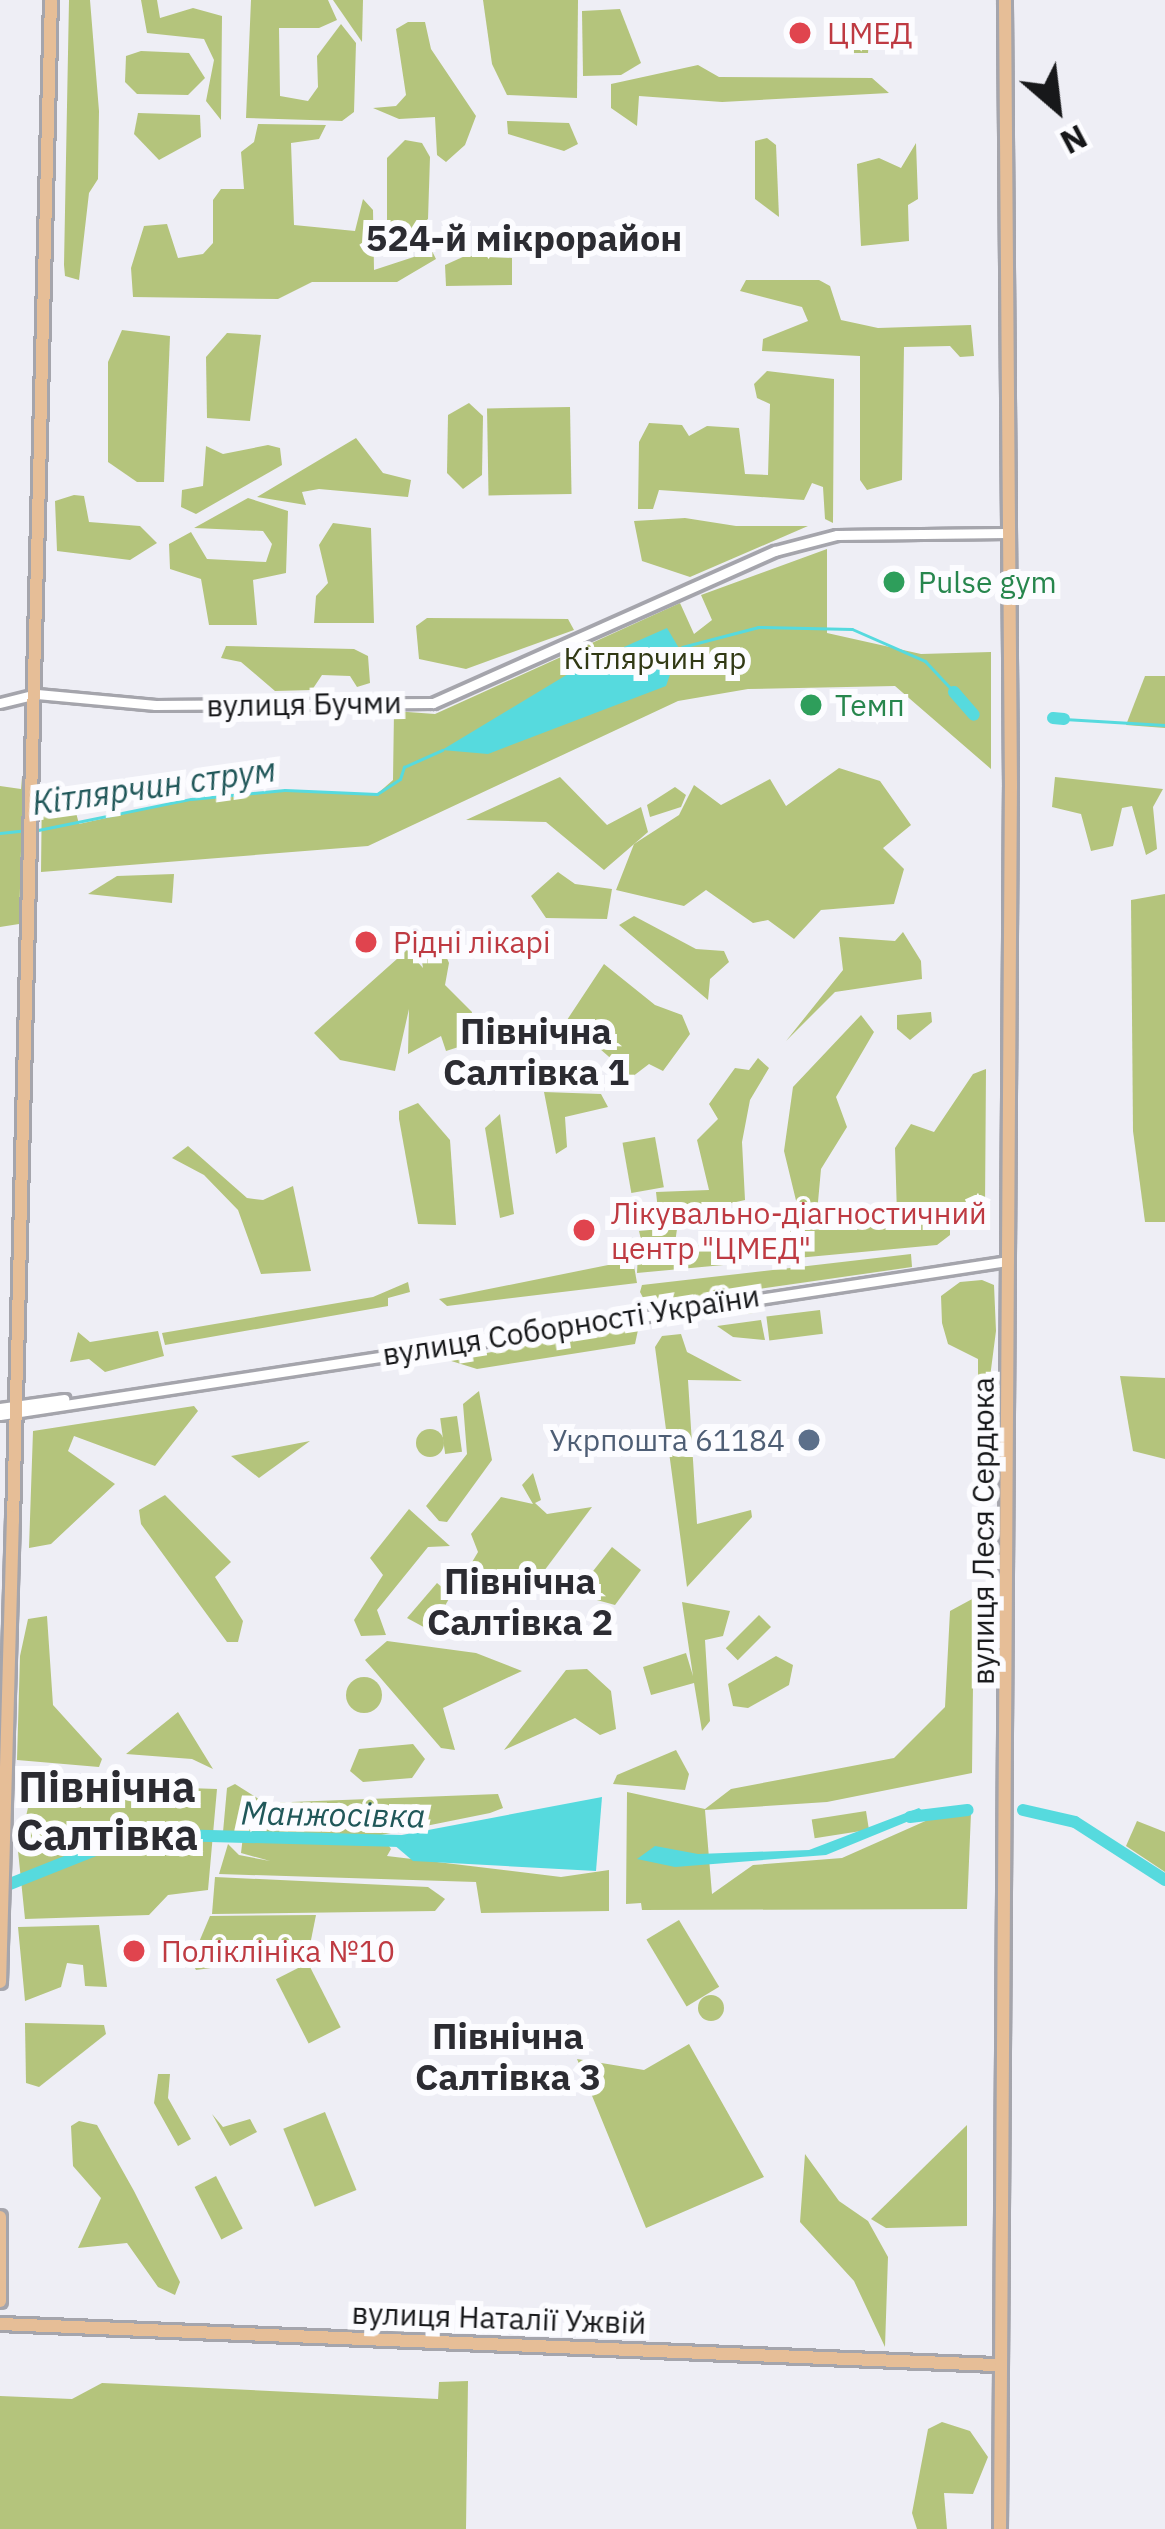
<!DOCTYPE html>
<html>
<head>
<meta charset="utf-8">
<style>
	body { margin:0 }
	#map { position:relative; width:1165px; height:2529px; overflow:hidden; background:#eeeef5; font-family:"IBM Plex Sans",sans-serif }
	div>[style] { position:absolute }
	.green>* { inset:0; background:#b4c47c; transform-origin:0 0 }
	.round { border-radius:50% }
	.water>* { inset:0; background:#56dade }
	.stream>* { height:3px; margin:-1.5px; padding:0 1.5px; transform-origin:1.5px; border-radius:1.5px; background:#56dade }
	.river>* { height:12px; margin:-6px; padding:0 6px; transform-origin:6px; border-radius:6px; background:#56dade }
	.roads { filter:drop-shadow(3px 0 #a5a5ac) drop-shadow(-3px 0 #a5a5ac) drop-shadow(0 3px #a5a5ac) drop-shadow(0 -3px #a5a5ac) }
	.minor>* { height:9px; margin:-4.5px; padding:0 4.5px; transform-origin:4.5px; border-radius:4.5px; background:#fff }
	.major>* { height:12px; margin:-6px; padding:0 6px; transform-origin:6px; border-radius:6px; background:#e6be97 }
	.dots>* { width:33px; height:33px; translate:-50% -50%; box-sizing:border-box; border:6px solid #fcfcff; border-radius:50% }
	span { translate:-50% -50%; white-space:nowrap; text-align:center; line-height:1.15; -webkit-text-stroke:12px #fcfcff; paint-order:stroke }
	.health-label { font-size:30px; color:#be3a42 }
	.left { translate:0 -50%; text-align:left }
	.leisure-label { font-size:30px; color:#27864d }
	.park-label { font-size:30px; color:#313914 }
	.street-label { font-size:30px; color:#17181a }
	.service-label { font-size:30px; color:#4e5e75 }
	.right { translate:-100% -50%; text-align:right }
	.water-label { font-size:33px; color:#205759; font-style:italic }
	.quarter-label { font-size:36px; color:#2c2c32; font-weight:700 }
	.district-label { font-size:42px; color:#2c2c32; font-weight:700 }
	.north { position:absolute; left:997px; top:48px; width:120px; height:120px; -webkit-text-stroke:9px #fcfcff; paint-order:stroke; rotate:152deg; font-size:33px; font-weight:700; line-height:48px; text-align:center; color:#17181a }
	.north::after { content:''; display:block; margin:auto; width:42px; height:54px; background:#17181a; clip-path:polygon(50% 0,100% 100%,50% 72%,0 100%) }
</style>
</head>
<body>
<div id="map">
	<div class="green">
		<div style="clip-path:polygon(69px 0,90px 0,99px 111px,98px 179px,89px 193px,79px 280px,65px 276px,64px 265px)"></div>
		<div style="clip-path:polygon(141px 0,157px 0,160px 18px,193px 8px,222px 16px,221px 120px,206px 101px,214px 60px,204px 39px,147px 33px)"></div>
		<div style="clip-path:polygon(251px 0,328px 0,337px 20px,319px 28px,279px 28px,280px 96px,308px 101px,318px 87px,317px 56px,341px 24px,356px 43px,354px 112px,342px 121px,246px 118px)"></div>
		<div style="clip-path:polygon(333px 0,363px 0,362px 42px)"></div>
		<div style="clip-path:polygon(483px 0,578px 0,577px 98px,507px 95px,492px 64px)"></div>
		<div style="clip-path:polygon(620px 9px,641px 63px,621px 75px,583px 76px,582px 11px)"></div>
		<div style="clip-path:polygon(849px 21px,891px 22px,891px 39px,869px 39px,868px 53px,848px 53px)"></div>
		<div style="clip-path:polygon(408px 22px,425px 22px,431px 49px,476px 116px,465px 145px,446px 162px,437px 155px,435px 117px,399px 119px,373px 108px,396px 106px,406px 95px,396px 29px)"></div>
		<div style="clip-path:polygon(141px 51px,189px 53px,205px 78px,188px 95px,137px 94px,125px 82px,126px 56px)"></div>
		<div style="clip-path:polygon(698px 65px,719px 77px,872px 78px,889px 93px,722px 102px,639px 96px,637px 126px,611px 108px,611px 84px)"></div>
		<div style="clip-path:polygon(138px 113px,200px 115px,201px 137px,159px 160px,134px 134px)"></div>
		<div style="clip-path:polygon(507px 121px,569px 123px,578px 144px,564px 151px,508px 134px)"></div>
		<div style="clip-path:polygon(258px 124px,326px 125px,319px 139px,291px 143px,294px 225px,355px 231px,363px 199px,373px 210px,374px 270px,432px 251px,436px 259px,397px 282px,312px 282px,278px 299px,133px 297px,131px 268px,144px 226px,167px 224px,178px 258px,203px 254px,213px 243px,213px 200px,221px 189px,244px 189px,241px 152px,254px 142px)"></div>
		<div style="clip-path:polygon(767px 138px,776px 145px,779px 217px,755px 199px,755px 141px)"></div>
		<div style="clip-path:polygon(405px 140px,422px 143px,430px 157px,428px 219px,408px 234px,387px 223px,387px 158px)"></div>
		<div style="clip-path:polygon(916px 143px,918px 199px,908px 205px,909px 241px,861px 246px,857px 164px,879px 158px,901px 168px)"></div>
		<div style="clip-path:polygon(465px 256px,512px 258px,512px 285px,446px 286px,445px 265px)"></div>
		<div style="clip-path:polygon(746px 280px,819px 280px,830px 286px,841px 320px,878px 328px,971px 325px,974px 356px,960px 357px,950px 346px,904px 347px,902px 480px,867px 490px,860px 480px,860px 356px,762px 351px,763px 339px,808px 321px,802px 307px,740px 291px)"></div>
		<div style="clip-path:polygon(122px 330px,170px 336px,164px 482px,137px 482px,108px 462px,108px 362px)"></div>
		<div style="clip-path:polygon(227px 333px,261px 335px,250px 421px,207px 418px,206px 357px)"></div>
		<div style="clip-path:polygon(767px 371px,834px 379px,833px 523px,825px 519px,823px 487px,812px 483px,804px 500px,659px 490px,653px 509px,638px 509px,639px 442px,649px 423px,682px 425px,689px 436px,707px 426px,739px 428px,745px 474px,768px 475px,770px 404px,757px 398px,754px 384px)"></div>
		<div style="clip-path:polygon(469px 403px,483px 416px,482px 475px,463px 489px,447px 473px,448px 415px)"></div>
		<div style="left:570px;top:407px;width:87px;height:83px;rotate:89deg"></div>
		<div style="clip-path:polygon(356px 438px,383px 473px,411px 480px,408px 497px,319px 489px,302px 492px,306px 505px,257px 497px)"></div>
		<div style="clip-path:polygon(268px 445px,280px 448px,282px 465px,196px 514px,181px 507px,182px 490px,203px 486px,206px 446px,223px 454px)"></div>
		<div style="clip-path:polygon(74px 495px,84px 496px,89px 522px,140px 526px,157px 543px,130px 560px,57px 551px,55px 501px)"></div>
		<div style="clip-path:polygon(248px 498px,288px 511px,286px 573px,253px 580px,257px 625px,209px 625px,201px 579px,170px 569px,169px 544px,191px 532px,207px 559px,266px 562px,272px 544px,263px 531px,194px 528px)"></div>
		<div style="clip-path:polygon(685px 518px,736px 526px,808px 526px,690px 577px,642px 561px,634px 521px)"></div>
		<div style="clip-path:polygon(333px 523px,371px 528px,374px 623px,314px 623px,316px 596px,328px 583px,319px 545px)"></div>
		<div style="clip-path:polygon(827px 549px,827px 633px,921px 654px,991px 652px,991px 769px,895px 686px,748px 689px,678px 701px,368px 846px,41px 872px,42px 785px,70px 790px,79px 824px,191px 799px,285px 791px,377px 794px,393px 780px,394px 711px,435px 714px,680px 603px,694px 634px,712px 620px,701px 595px)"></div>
		<div style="clip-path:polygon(427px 618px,568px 619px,574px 630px,466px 669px,419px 659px,416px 626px)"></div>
		<div style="clip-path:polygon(226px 646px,354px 649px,368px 656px,370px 683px,357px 687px,350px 676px,322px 675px,312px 690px,275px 691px,241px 662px,221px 658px)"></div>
		<div style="clip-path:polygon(1145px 676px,1165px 676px,1165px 728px,1126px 725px)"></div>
		<div style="clip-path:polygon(839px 768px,880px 781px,911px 825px,883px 848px,904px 869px,894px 904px,821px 910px,794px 939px,768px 920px,753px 923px,706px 890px,684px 906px,616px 890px,634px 844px,679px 815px,694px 785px,721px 805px,770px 779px,786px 806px)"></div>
		<div style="clip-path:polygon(22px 777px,22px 815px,19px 924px,0 927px,0 786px,21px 789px)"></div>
		<div style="clip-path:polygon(560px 777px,607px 825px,641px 807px,648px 832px,604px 870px,546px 822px,466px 820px)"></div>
		<div style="clip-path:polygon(1055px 777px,1163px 789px,1153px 807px,1157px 849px,1146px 855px,1132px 806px,1122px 808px,1113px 846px,1091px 851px,1081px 814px,1052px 807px)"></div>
		<div style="clip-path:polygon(675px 787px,686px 795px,681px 807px,650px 817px,647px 805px)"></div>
		<div style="clip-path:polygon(558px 872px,575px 884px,612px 889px,607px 919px,546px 918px,531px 896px)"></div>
		<div style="clip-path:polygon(174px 874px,172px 903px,88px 894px,117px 876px)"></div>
		<div style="clip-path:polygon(1165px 894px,1165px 1222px,1145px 1222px,1133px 1131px,1131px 900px)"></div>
		<div style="clip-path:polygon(634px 916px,696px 949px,724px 951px,729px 962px,710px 979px,708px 1000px,619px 925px)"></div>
		<div style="clip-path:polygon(903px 932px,921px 961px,922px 979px,835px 992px,786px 1041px,843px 970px,839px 937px,895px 941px)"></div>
		<div style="clip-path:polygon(438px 937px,449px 963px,445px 985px,472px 1012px,468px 1044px,446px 1051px,441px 1036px,408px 1054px,409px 1009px,395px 1071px,340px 1060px,314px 1033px,407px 950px,423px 968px,419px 943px)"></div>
		<div style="clip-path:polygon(604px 964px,655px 1005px,682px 1015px,690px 1034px,663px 1071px,649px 1064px,632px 1077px,567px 1020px)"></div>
		<div style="clip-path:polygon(931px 1012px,932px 1022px,910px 1040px,897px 1029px,897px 1015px)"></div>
		<div style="clip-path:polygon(861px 1015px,874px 1032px,836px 1097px,847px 1127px,821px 1169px,817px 1213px,800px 1217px,784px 1151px,793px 1087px)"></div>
		<div style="clip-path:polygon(758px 1058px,769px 1068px,750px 1100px,742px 1142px,745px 1200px,679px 1215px,675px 1243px,643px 1248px,639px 1231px,660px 1229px,656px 1192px,709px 1190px,697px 1140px,718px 1119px,709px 1104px,735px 1068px,749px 1070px)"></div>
		<div style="clip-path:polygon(986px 1069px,985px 1207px,976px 1217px,950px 1214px,950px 1235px,937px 1245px,637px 1273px,638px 1254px,897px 1215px,895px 1148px,911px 1124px,934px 1132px,973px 1074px)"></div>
		<div style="clip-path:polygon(544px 1092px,601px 1094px,608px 1107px,565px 1117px,567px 1147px,556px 1154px)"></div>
		<div style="clip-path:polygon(418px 1103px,450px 1140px,456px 1225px,418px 1224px,399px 1119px,399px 1111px)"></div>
		<div style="clip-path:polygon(500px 1114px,514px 1214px,500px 1218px,485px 1128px)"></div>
		<div style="left:655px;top:1137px;width:51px;height:33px;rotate:80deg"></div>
		<div style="clip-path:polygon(188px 1146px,247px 1198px,263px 1200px,293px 1186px,311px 1271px,261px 1274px,238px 1210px,204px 1175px,172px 1158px)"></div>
		<div style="clip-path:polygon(911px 1254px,912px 1267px,647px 1305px,640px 1292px,642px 1285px)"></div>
		<div style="clip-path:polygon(633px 1260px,637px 1283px,447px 1306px,439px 1299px)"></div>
		<div style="clip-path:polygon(982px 1280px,994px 1285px,996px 1331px,986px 1408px,978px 1407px,978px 1359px,948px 1344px,942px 1323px,941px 1296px,960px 1282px)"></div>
		<div style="clip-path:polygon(408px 1282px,410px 1292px,388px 1298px,388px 1306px,165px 1345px,162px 1333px,373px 1297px)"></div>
		<div style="clip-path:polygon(754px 1307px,753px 1313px,664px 1323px,671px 1316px)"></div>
		<div style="left:820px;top:1310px;width:24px;height:54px;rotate:83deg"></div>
		<div style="clip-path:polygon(761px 1320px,765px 1340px,733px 1337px,717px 1326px)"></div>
		<div style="clip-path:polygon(628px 1327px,638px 1330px,635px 1344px,477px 1369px,448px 1360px)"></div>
		<div style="clip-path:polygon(158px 1331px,164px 1356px,105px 1372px,89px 1359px,70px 1362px,78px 1332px,90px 1342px)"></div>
		<div style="clip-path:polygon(681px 1334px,687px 1352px,742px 1381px,688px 1380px,697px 1524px,751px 1510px,752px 1517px,687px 1587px,655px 1347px,662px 1336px)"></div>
		<div style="clip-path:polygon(1120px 1376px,1165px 1378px,1165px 1459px,1133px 1451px)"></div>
		<div style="clip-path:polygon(479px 1391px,492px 1460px,447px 1522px,439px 1521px,426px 1506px,467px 1454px,463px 1404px)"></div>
		<div style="clip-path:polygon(194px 1406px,198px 1411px,155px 1466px,74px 1436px,68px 1451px,115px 1484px,51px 1544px,29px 1548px,33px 1431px)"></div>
		<div style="left:457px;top:1416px;width:36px;height:17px;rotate:82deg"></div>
		<div class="round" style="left:416px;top:1429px;width:28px;height:28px"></div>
		<div style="clip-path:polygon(310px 1441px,259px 1478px,231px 1456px)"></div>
		<div style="clip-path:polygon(533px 1473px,541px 1500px,535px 1503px,547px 1514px,592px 1507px,532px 1587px,510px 1585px,504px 1599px,480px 1582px,486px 1573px,474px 1581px,465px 1574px,478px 1552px,471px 1534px,501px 1497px,533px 1504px,522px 1485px)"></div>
		<div style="clip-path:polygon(165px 1495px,231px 1562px,215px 1577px,243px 1621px,238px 1642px,227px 1642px,141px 1524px,139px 1510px)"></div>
		<div style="clip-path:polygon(409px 1509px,450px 1546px,428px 1547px,377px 1610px,386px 1635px,361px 1636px,354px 1620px,383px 1575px,370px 1558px)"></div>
		<div style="clip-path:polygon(612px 1547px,641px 1570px,615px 1605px,575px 1594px)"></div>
		<div style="clip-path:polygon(437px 1583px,451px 1595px,431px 1631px,407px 1618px)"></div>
		<div style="clip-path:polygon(974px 1598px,972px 1773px,827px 1802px,705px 1810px,712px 1894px,753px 1865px,842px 1858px,930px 1819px,971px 1813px,967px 1909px,642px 1910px,641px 1903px,626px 1904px,627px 1792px,705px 1809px,731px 1789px,894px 1758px,945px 1707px,950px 1611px)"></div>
		<div style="clip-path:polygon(682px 1602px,730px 1611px,723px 1636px,705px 1640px,710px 1721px,702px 1731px,694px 1683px,651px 1695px,643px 1667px,686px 1653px,693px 1676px)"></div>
		<div style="left:759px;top:1615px;width:17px;height:47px;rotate:45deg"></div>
		<div style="clip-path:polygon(47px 1616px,53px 1705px,102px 1759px,99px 1767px,17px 1760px,20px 1656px,28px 1619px)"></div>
		<div style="clip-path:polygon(387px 1641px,476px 1653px,522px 1671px,443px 1708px,455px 1750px,441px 1748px,365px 1660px)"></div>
		<div style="clip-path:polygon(776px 1656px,793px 1665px,789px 1685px,748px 1708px,733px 1706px,728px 1684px)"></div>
		<div style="clip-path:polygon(587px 1669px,611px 1691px,616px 1729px,600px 1735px,575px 1718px,504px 1750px,566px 1670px)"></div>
		<div class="round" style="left:346px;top:1677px;width:36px;height:36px"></div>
		<div style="clip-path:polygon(178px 1712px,213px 1769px,192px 1759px,126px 1754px)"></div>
		<div style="clip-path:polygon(413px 1744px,425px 1759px,412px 1778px,363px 1782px,350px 1771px,359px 1749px)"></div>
		<div style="clip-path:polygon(676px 1750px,689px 1774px,685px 1790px,613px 1784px,617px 1775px)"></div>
		<div style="clip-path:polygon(47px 1780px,116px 1784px,129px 1795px,158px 1787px,217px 1789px,208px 1890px,168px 1895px,149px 1915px,25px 1919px,18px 1851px,30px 1799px)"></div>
		<div style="clip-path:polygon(235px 1784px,265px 1803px,498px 1794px,503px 1808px,490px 1813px,381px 1835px,391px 1849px,387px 1856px,561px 1877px,609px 1870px,609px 1911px,481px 1913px,476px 1882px,219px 1874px,228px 1844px,239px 1855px,270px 1861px,241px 1853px,243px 1836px,223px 1832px,227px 1788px)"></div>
		<div style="left:866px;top:1811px;width:19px;height:55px;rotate:81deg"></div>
		<div style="clip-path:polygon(1137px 1821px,1165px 1832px,1165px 1872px,1126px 1846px)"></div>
		<div style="clip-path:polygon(215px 1877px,428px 1887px,445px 1899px,435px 1911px,212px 1914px)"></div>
		<div style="clip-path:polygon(316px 1915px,308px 1955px,196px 1970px,191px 1961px,210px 1916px)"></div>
		<div style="left:679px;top:1920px;width:78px;height:38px;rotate:59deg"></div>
		<div style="clip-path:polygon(99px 1925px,107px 1987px,85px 1986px,83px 1965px,67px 1963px,61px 1987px,25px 2001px,18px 1927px)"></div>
		<div style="left:308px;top:1963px;width:72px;height:36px;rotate:63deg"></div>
		<div class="round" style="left:698px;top:1995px;width:26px;height:26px"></div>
		<div style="clip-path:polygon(25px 2023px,104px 2025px,106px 2034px,39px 2087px,26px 2083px)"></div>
		<div style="clip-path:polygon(689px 2044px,764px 2177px,646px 2228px,577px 2059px,644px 2070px)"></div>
		<div style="clip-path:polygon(158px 2074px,170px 2074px,168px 2098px,191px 2139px,178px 2146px,154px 2103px)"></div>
		<div style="left:325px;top:2112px;width:84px;height:45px;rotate:68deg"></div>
		<div style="clip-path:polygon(212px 2114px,223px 2127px,250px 2119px,257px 2132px,230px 2146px)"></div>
		<div style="clip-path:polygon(79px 2121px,97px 2125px,134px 2191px,180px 2282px,175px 2295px,158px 2287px,127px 2243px,78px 2248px,101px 2198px,73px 2166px,71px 2126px)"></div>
		<div style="clip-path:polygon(967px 2125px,967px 2226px,886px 2228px,871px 2219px)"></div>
		<div style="clip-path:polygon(805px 2154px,839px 2201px,868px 2221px,888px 2257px,885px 2347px,854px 2281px,800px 2222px)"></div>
		<div style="left:216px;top:2176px;width:59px;height:24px;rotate:63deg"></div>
		<div style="clip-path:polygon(468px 2381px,466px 2529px,0 2529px,0 2396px,72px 2399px,102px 2383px,438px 2399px,439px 2382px)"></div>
		<div style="clip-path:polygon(942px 2422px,970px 2431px,988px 2457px,973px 2494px,944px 2493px,947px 2529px,917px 2529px,912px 2513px,928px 2429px)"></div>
	</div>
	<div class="water">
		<div style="clip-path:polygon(667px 628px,686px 660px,673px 666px,666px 686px,488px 754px,442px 750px,583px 665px)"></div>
		<div style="clip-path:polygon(602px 1797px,596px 1871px,413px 1861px,386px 1838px)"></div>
		<div style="clip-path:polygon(919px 1808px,926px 1814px,826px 1855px,675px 1867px,637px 1859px,655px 1846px,698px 1854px,809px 1850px)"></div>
	</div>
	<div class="stream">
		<div style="left:682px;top:647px;width:79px;rotate:-14.7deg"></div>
		<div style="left:758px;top:627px;width:94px;rotate:1.2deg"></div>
		<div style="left:852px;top:629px;width:80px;rotate:23.7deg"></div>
		<div style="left:925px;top:661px;width:42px;rotate:46.9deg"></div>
		<div style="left:1064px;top:719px;width:101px;rotate:3.4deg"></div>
		<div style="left:38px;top:830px;width:156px;rotate:-11.5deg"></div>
		<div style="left:191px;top:799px;width:94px;rotate:-5.5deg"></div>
		<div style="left:285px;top:790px;width:92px;rotate:2.5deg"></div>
		<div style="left:377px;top:794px;width:27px;rotate:-33deg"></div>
		<div style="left:400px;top:779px;width:13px;rotate:-72deg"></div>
		<div style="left:404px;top:767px;width:42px;rotate:-24.1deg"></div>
		<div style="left:0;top:833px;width:28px;rotate:-6deg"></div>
	</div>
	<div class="river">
		<div style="left:954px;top:692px;width:30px;rotate:49deg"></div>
		<div style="left:1053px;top:718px;width:11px;rotate:5deg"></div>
		<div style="left:1023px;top:1810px;width:53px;rotate:13deg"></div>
		<div style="left:1075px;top:1822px;width:107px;rotate:32.8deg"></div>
		<div style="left:910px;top:1817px;width:58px;rotate:-6.9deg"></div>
		<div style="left:0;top:1888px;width:146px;rotate:-21.7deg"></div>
		<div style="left:136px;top:1834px;width:264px;rotate:1.5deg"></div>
	</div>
	<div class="roads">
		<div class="minor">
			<div style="left:0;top:703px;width:38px;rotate:-14deg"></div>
			<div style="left:37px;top:694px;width:119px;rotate:5.3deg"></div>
			<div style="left:155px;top:705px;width:278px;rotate:-0.4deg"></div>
			<div style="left:433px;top:703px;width:374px;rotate:-24deg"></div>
			<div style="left:775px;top:551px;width:64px;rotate:-14.5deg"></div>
			<div style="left:837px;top:535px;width:170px;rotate:-0.7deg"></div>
			<div style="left:0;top:1408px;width:65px;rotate:-8deg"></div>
			<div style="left:0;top:1415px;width:1020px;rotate:-8.69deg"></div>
		</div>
		<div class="major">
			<div style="left:13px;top:1521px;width:1521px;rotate:-88.57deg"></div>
			<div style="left:0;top:1982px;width:465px;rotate:-88.4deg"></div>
			<div style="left:0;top:2217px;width:84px;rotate:90deg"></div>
			<div style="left:0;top:2324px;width:997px;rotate:2.36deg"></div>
			<div style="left:1000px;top:2529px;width:1742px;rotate:-89.64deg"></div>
			<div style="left:1011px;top:787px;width:787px;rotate:-90.44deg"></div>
		</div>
	</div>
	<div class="dots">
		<div style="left:800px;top:33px;background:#e0444e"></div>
		<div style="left:894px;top:582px;background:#2e9e5b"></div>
		<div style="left:811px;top:705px;background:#2e9e5b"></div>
		<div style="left:366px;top:942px;background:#e0444e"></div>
		<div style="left:584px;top:1230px;background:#e0444e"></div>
		<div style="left:809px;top:1440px;background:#5c6f8a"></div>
		<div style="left:134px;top:1951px;background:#e0444e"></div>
	</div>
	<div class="health-label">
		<span class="left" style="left:827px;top:33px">ЦМЕД</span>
		<span class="left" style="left:393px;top:942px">Рідні лікарі</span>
		<span class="left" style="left:611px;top:1230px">Лікувально-діагностичний<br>центр "ЦМЕД"</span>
		<span class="left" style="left:161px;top:1951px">Поліклініка №10</span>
	</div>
	<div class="leisure-label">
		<span class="left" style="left:918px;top:582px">Pulse gym</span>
		<span class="left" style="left:835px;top:705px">Темп</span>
	</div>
	<div class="park-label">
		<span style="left:655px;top:658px">Кітлярчин яр</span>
	</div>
	<div class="street-label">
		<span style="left:304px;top:704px;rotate:-1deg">вулиця Бучми</span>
		<span style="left:571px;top:1325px;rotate:-9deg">вулиця Соборності України</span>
		<span style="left:983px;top:1531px;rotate:-90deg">вулиця Леся Сердюка</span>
		<span style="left:499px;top:2318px;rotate:2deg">вулиця Наталії Ужвій</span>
	</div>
	<div class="service-label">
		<span class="right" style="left:785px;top:1440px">Укрпошта 61184</span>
	</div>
	<div class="water-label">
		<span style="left:154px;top:786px;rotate:-8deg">Кітлярчин струм</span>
		<span style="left:333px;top:1814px;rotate:1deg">Манжосівка</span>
	</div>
	<div class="quarter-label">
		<span style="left:524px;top:238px">524-й мікрорайон</span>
		<span style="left:536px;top:1051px">Північна<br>Салтівка 1</span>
		<span style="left:520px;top:1601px">Північна<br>Салтівка 2</span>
		<span style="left:508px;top:2056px">Північна<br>Салтівка 3</span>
	</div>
	<div class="district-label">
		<span style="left:107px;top:1811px">Північна<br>Салтівка</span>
	</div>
	<div class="north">N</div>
</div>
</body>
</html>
